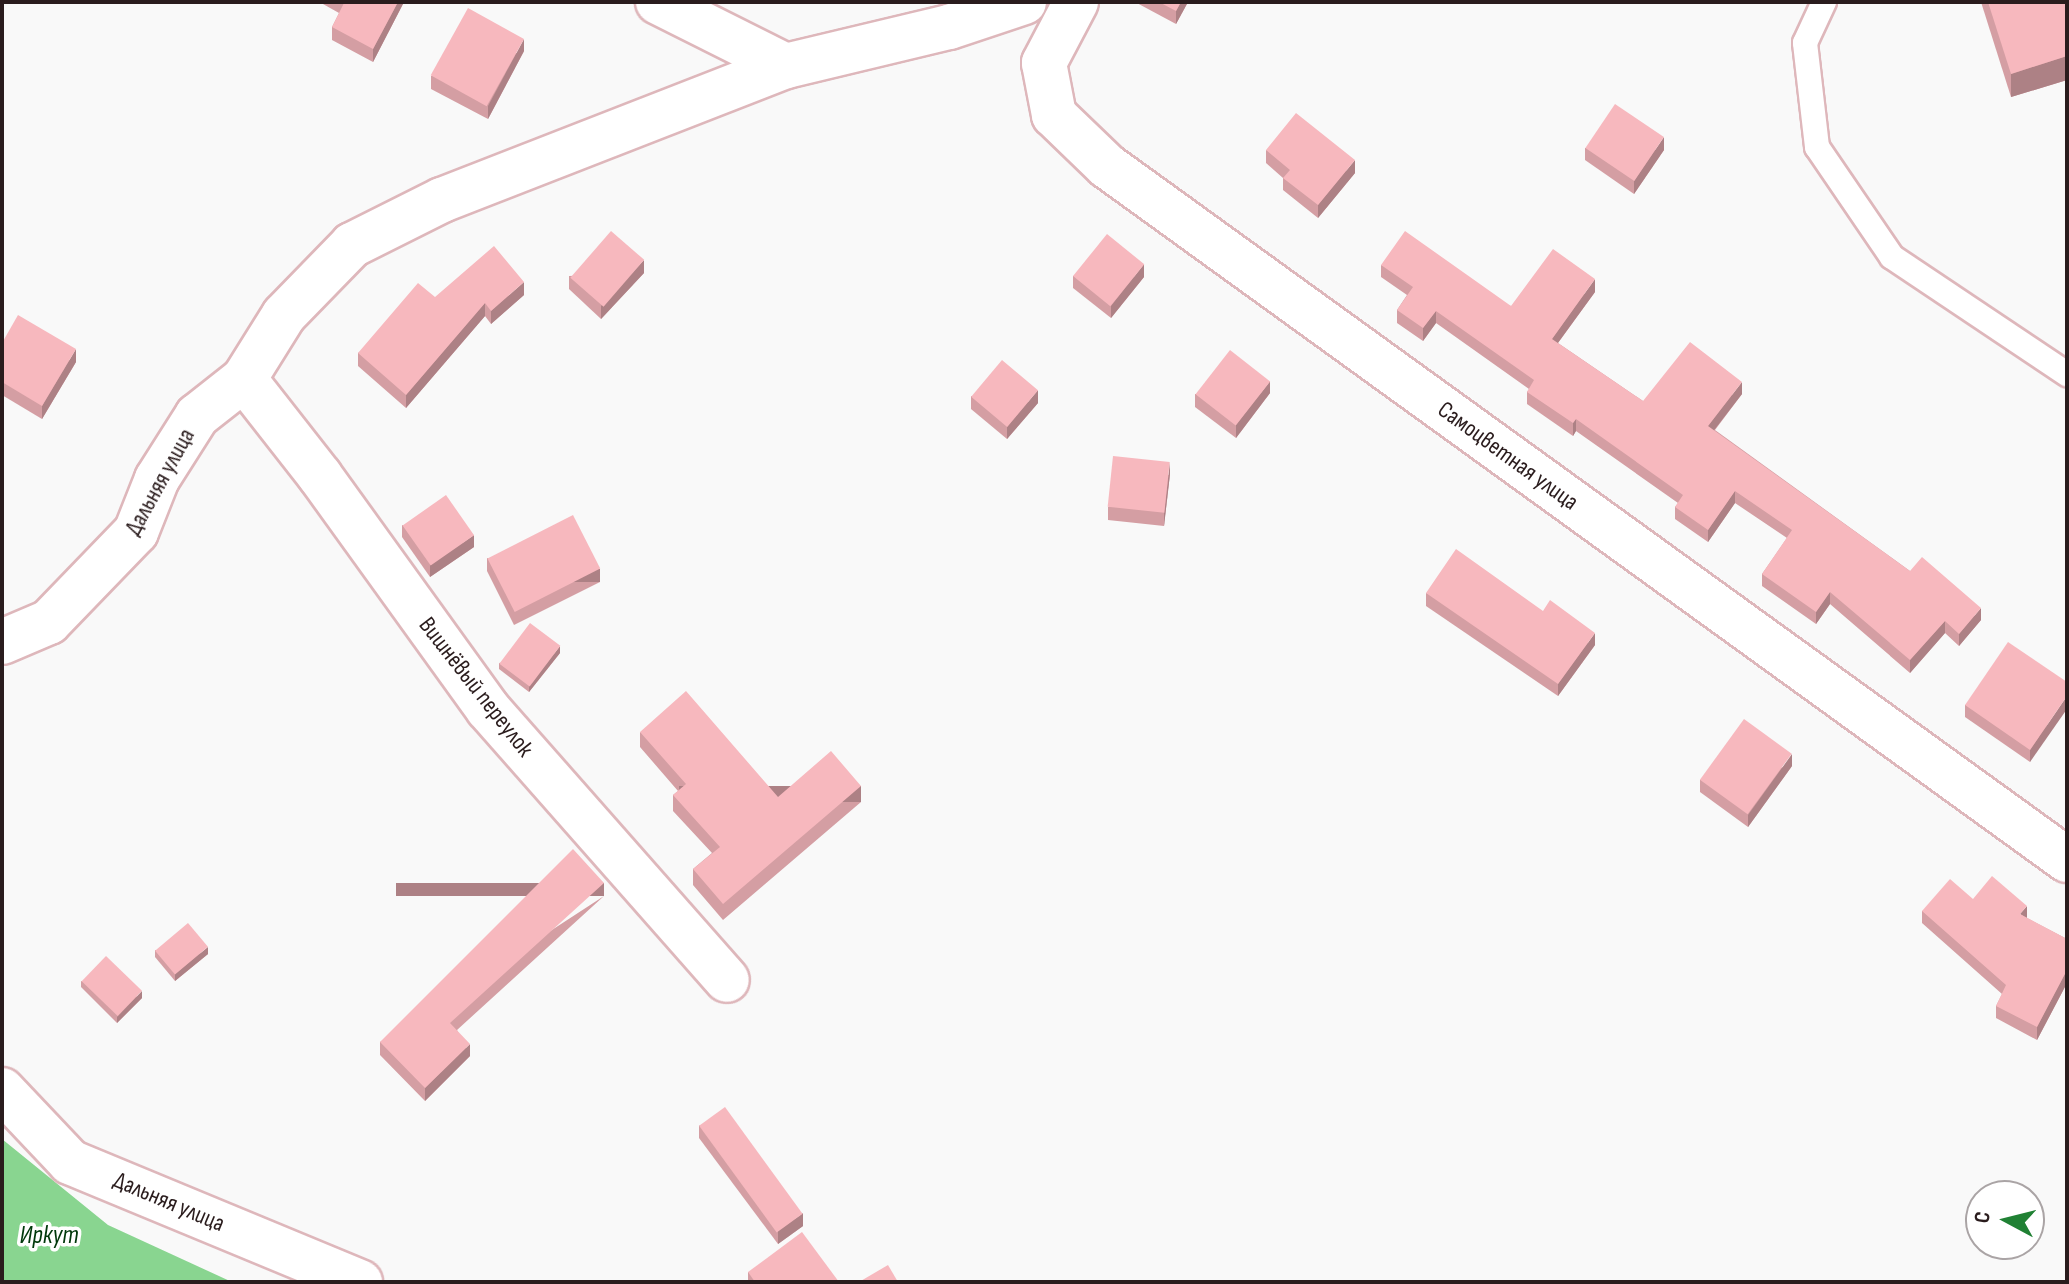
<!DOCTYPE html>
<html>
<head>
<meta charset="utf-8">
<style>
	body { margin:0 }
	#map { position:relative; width:2069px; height:1284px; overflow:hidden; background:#f9f9f9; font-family:"Sofia Sans Condensed",sans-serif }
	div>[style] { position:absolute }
	.water>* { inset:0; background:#89d590 }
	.roads { filter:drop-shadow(2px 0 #deb7bb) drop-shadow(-2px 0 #deb7bb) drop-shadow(0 2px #deb7bb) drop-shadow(0 -2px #deb7bb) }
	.lane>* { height:24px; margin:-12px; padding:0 12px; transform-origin:12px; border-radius:12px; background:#fff }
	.street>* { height:44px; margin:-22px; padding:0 22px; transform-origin:22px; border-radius:22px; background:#fff }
	.wall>* { inset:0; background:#d49ea3 }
	.shaded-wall>* { inset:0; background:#ad8185; transform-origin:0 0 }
	.building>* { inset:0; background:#f7b8be; transform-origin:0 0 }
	span { translate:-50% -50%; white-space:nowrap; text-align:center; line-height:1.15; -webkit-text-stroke:7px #fff; paint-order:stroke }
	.street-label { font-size:24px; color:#2a1c1d }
	.water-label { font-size:26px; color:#00380b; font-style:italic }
	.frame { position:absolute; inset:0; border:4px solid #2a1c1d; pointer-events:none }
	.north { position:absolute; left:1965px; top:1180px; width:80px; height:80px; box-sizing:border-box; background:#fff; border:2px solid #aaa4a5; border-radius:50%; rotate:277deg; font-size:22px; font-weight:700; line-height:32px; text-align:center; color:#2a1c1d }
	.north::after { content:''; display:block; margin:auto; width:28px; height:36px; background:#208134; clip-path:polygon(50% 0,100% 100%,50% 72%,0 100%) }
</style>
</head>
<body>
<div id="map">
	<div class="water">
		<div style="clip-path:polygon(2px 1139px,108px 1225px,232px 1282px,2px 1282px)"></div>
	</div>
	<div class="roads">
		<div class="lane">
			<div style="left:1824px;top:2px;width:45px;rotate:114.9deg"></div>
			<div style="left:1805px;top:43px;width:105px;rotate:83.4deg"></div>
			<div style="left:1817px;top:147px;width:133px;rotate:55.7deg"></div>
			<div style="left:1892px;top:257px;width:211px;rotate:33.8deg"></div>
		</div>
		<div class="street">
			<div style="left:658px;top:2px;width:143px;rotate:26.6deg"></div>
			<div style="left:1076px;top:2px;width:69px;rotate:117.7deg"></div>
			<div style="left:1044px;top:63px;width:53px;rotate:79.1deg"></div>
			<div style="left:1054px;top:115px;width:74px;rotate:43.9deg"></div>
			<div style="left:1107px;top:166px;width:1185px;rotate:35.86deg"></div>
			<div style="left:244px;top:379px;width:123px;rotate:51.9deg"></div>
			<div style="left:320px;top:476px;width:287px;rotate:54.2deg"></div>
			<div style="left:488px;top:709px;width:361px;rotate:48.6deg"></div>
			<div style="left:2px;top:642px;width:51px;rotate:-23.1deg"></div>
			<div style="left:49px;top:622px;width:125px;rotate:-46deg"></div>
			<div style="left:136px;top:532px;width:57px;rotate:-68.4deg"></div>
			<div style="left:157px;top:479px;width:75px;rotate:-57.6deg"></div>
			<div style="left:197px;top:416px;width:60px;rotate:-38.2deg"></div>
			<div style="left:244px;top:379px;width:75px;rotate:-58deg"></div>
			<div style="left:284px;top:315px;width:98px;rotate:-45.8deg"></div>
			<div style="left:352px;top:245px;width:101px;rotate:-26.6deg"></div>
			<div style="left:442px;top:200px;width:369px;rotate:-21.3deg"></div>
			<div style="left:786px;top:66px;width:168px;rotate:-13.5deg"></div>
			<div style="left:949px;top:27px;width:79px;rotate:-18.4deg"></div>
			<div style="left:2px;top:1090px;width:99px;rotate:46.6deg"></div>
			<div style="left:70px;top:1162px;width:314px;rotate:22.5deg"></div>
		</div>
	</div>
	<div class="wall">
		<div style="clip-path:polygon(323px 2px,404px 2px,373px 62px,332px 40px,332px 27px,339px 13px,323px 4px)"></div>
		<div style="clip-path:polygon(1135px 2px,1188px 2px,1176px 24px)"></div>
		<div style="clip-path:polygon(1981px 2px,2067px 2px,2067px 80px,2011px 97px)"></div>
		<div style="clip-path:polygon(524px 51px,488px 119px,431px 89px,431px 76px)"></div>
		<div style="clip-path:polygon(1585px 148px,1664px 150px,1634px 194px,1585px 160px)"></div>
		<div style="clip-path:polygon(1266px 150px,1355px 173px,1318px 218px,1283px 190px,1283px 178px,1266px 163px)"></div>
		<div style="clip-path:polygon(1381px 265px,1511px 306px,1595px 292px,1558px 343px,1643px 401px,1742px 394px,1715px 430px,1910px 571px,1981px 620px,1959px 646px,1945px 633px,1910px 673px,1830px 604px,1816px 624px,1762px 586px,1762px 574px,1787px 538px,1735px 503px,1708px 542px,1675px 519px,1675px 507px,1678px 503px,1576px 431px,1573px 436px,1527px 404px,1527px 392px,1529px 389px,1436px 323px,1423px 341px,1397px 323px,1397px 310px,1407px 295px,1381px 277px)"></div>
		<div style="clip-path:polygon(644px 273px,601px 319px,569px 289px,569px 276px)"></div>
		<div style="clip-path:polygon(1073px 276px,1144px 277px,1111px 318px,1073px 288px)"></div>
		<div style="clip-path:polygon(524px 295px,491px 324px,485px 316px,406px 408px,358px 366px,358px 353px,435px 297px)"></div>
		<div style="clip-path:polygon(2px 343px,76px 362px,42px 419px,2px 395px)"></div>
		<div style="clip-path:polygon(1270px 393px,1236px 438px,1195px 407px,1195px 394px)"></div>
		<div style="clip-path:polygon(971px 396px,1038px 403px,1007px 439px,971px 409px)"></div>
		<div style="clip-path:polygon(1170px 474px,1164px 526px,1108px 520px,1108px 507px)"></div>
		<div style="clip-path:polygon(402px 525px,474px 547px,430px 577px,402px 537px)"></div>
		<div style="clip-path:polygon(487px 558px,600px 582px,514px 625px,487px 571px)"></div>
		<div style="clip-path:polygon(1426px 593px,1595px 645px,1558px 696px,1426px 606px)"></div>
		<div style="clip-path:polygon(560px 653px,529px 692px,499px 669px,499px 663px)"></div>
		<div style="clip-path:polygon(2067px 682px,2030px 762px,1965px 717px,1965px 705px)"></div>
		<div style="clip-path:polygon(640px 732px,778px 797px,861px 802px,723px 920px,693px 885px,693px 869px,712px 853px,673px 811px,673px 795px,678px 791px,640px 747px)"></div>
		<div style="clip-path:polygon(1792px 766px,1748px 827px,1700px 792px,1700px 780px)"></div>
		<div style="clip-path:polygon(604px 896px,457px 1030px,470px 1056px,425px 1101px,380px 1055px,380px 1042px)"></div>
		<div style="clip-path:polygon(1973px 899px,2027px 918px,2067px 939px,2067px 983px,2037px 1040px,1996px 1018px,1996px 1006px,2002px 994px,1922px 923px,1922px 911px)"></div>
		<div style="clip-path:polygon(155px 950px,208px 954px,175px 981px,155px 957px)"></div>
		<div style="clip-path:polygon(81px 981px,142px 998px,117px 1023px,81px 987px)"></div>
		<div style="clip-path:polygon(699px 1125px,803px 1226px,778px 1244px,699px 1138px)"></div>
		<div style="clip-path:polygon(748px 1272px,839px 1282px,748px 1282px)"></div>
	</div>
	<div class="shaded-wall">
		<div style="clip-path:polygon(398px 2px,404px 2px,373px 62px,373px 49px)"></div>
		<div style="clip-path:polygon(1181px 2px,1188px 2px,1176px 24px,1176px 11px)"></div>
		<div style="clip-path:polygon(524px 39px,524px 51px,488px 119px,488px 106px)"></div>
		<div style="clip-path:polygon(2067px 56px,2067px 80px,2011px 97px,2011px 74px)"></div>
		<div style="clip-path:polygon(1664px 137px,1664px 150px,1634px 194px,1634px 181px)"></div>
		<div style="clip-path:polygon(1355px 160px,1355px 173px,1318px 218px,1318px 205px)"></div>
		<div style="clip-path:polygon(644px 260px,644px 273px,601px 319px,601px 306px)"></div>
		<div style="clip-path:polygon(1144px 264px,1144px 277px,1111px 318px,1111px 306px)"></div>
		<div style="clip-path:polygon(1595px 279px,1595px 292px,1552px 351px,1552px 339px)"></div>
		<div style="clip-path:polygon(524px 282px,524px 295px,491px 324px,491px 311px)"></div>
		<div style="clip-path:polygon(485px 303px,485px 316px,406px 408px,406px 395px)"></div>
		<div style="clip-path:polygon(1436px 311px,1436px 323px,1423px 341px,1423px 328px)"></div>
		<div style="clip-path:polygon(76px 349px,76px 362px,42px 419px,42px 406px)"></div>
		<div style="clip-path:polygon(1270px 381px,1270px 393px,1236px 438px,1236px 425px)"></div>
		<div style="clip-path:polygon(1742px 382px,1742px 394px,1708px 438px,1708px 426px)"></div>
		<div style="clip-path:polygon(1038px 390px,1038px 403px,1007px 439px,1007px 427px)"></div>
		<div style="clip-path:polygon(1576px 419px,1576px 431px,1573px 436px,1573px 423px)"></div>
		<div style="clip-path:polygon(1170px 462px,1170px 474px,1164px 526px,1164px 513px)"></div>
		<div style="clip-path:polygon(1735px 491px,1735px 503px,1708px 542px,1708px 530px)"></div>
		<div style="clip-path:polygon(474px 535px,474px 547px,430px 577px,430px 565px)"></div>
		<div style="left:600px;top:569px;width:13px;height:96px;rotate:90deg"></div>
		<div style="clip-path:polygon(1830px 592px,1830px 604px,1816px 624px,1816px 612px)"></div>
		<div style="clip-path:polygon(1981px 608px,1981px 620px,1959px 646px,1959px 634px)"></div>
		<div style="clip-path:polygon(1945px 621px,1945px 633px,1910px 673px,1910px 660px)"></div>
		<div style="clip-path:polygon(1595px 633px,1595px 645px,1558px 696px,1558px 684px)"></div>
		<div style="clip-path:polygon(560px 646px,560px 653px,529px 692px,529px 686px)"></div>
		<div style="clip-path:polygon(2067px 696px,2067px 709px,2030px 762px,2030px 750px)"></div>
		<div style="clip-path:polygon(1792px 754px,1792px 766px,1748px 827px,1748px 815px)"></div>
		<div style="left:861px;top:786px;width:16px;height:182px;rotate:90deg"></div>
		<div style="left:604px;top:883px;width:13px;height:208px;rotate:90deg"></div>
		<div style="clip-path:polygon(2027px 906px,2027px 919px,2020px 914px)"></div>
		<div style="clip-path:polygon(208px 947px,208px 954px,175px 981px,175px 974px)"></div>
		<div style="clip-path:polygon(2067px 970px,2067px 983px,2037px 1040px,2037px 1027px)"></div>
		<div style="clip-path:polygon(142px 991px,142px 998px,117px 1023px,117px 1017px)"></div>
		<div style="clip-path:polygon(470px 1044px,470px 1056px,425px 1101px,425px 1088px)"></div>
		<div style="clip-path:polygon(803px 1213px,803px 1226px,778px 1244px,778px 1231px)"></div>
	</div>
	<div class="building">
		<div style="clip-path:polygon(342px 2px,398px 2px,373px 49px,332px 27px,344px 3px)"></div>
		<div style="clip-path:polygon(1159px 2px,1181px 2px,1176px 11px)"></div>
		<div style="clip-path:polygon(1988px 2px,2067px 2px,2067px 56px,2011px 74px)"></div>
		<div style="left:468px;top:8px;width:64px;height:77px;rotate:29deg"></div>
		<div style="left:1615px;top:104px;width:59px;height:53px;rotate:34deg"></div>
		<div style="clip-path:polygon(1296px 113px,1355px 160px,1318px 205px,1283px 178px,1290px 170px,1266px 150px)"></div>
		<div style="left:611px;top:231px;width:44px;height:62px;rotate:41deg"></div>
		<div style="clip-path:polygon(1405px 231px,1511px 306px,1553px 249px,1595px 279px,1552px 339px,1643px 401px,1690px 342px,1742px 382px,1708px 426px,1910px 571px,1922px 557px,1981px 608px,1959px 634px,1945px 621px,1910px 660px,1830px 592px,1816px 612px,1762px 574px,1792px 530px,1735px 491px,1708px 530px,1675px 507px,1683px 495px,1576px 419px,1573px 423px,1527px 392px,1534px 380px,1436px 311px,1423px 328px,1397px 310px,1413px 287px,1381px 265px)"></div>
		<div style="left:1107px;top:234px;width:48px;height:54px;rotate:39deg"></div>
		<div style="clip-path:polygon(494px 246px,524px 282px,491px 311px,485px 303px,406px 395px,358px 353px,418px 283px,435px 297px)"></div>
		<div style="clip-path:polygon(18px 315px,76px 349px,42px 406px,2px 382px,2px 343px)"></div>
		<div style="left:1230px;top:350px;width:51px;height:56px;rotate:38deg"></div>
		<div style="left:1002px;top:360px;width:47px;height:48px;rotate:40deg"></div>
		<div style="left:1113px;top:456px;width:57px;height:51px;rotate:6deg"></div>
		<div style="left:446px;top:495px;width:49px;height:53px;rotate:55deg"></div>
		<div style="left:573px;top:515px;width:60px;height:96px;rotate:63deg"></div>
		<div style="clip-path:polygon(1456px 549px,1543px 611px,1550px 600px,1595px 633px,1558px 684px,1426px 593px)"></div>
		<div style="left:530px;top:623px;width:38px;height:51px;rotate:37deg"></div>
		<div style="clip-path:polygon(2008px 642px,2067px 682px,2067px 696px,2030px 750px,1965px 705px)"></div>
		<div style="clip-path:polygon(686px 691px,778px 797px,831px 751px,861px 786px,723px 904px,693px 869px,720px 847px,673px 795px,686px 784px,640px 732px)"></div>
		<div style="left:1744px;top:719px;width:59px;height:75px;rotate:36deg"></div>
		<div style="clip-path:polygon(573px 849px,604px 883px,450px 1023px,470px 1044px,425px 1088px,380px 1042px)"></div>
		<div style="clip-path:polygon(1992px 876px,2027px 906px,2020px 914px,2067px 939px,2067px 970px,2037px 1027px,1996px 1006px,2006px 985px,1922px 911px,1950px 879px,1973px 899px)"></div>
		<div style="left:188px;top:923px;width:31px;height:43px;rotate:50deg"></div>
		<div style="left:106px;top:956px;width:50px;height:35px;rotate:44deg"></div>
		<div style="left:725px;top:1107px;width:132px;height:32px;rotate:54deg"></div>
		<div style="clip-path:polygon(802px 1232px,839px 1282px,755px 1282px,748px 1272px)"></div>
		<div style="clip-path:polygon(888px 1265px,898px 1282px,859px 1282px)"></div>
	</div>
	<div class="street-label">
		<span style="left:1508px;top:456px;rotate:36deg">Самоцветная улица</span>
		<span style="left:160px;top:482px;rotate:-61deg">Дальняя улица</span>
		<span style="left:476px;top:687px;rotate:52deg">Вишнёвый переулок</span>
		<span style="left:169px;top:1202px;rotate:23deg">Дальняя улица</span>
	</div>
	<div class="water-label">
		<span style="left:49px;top:1236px">Иркут</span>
	</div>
	<div class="frame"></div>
	<div class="north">С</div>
</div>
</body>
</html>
